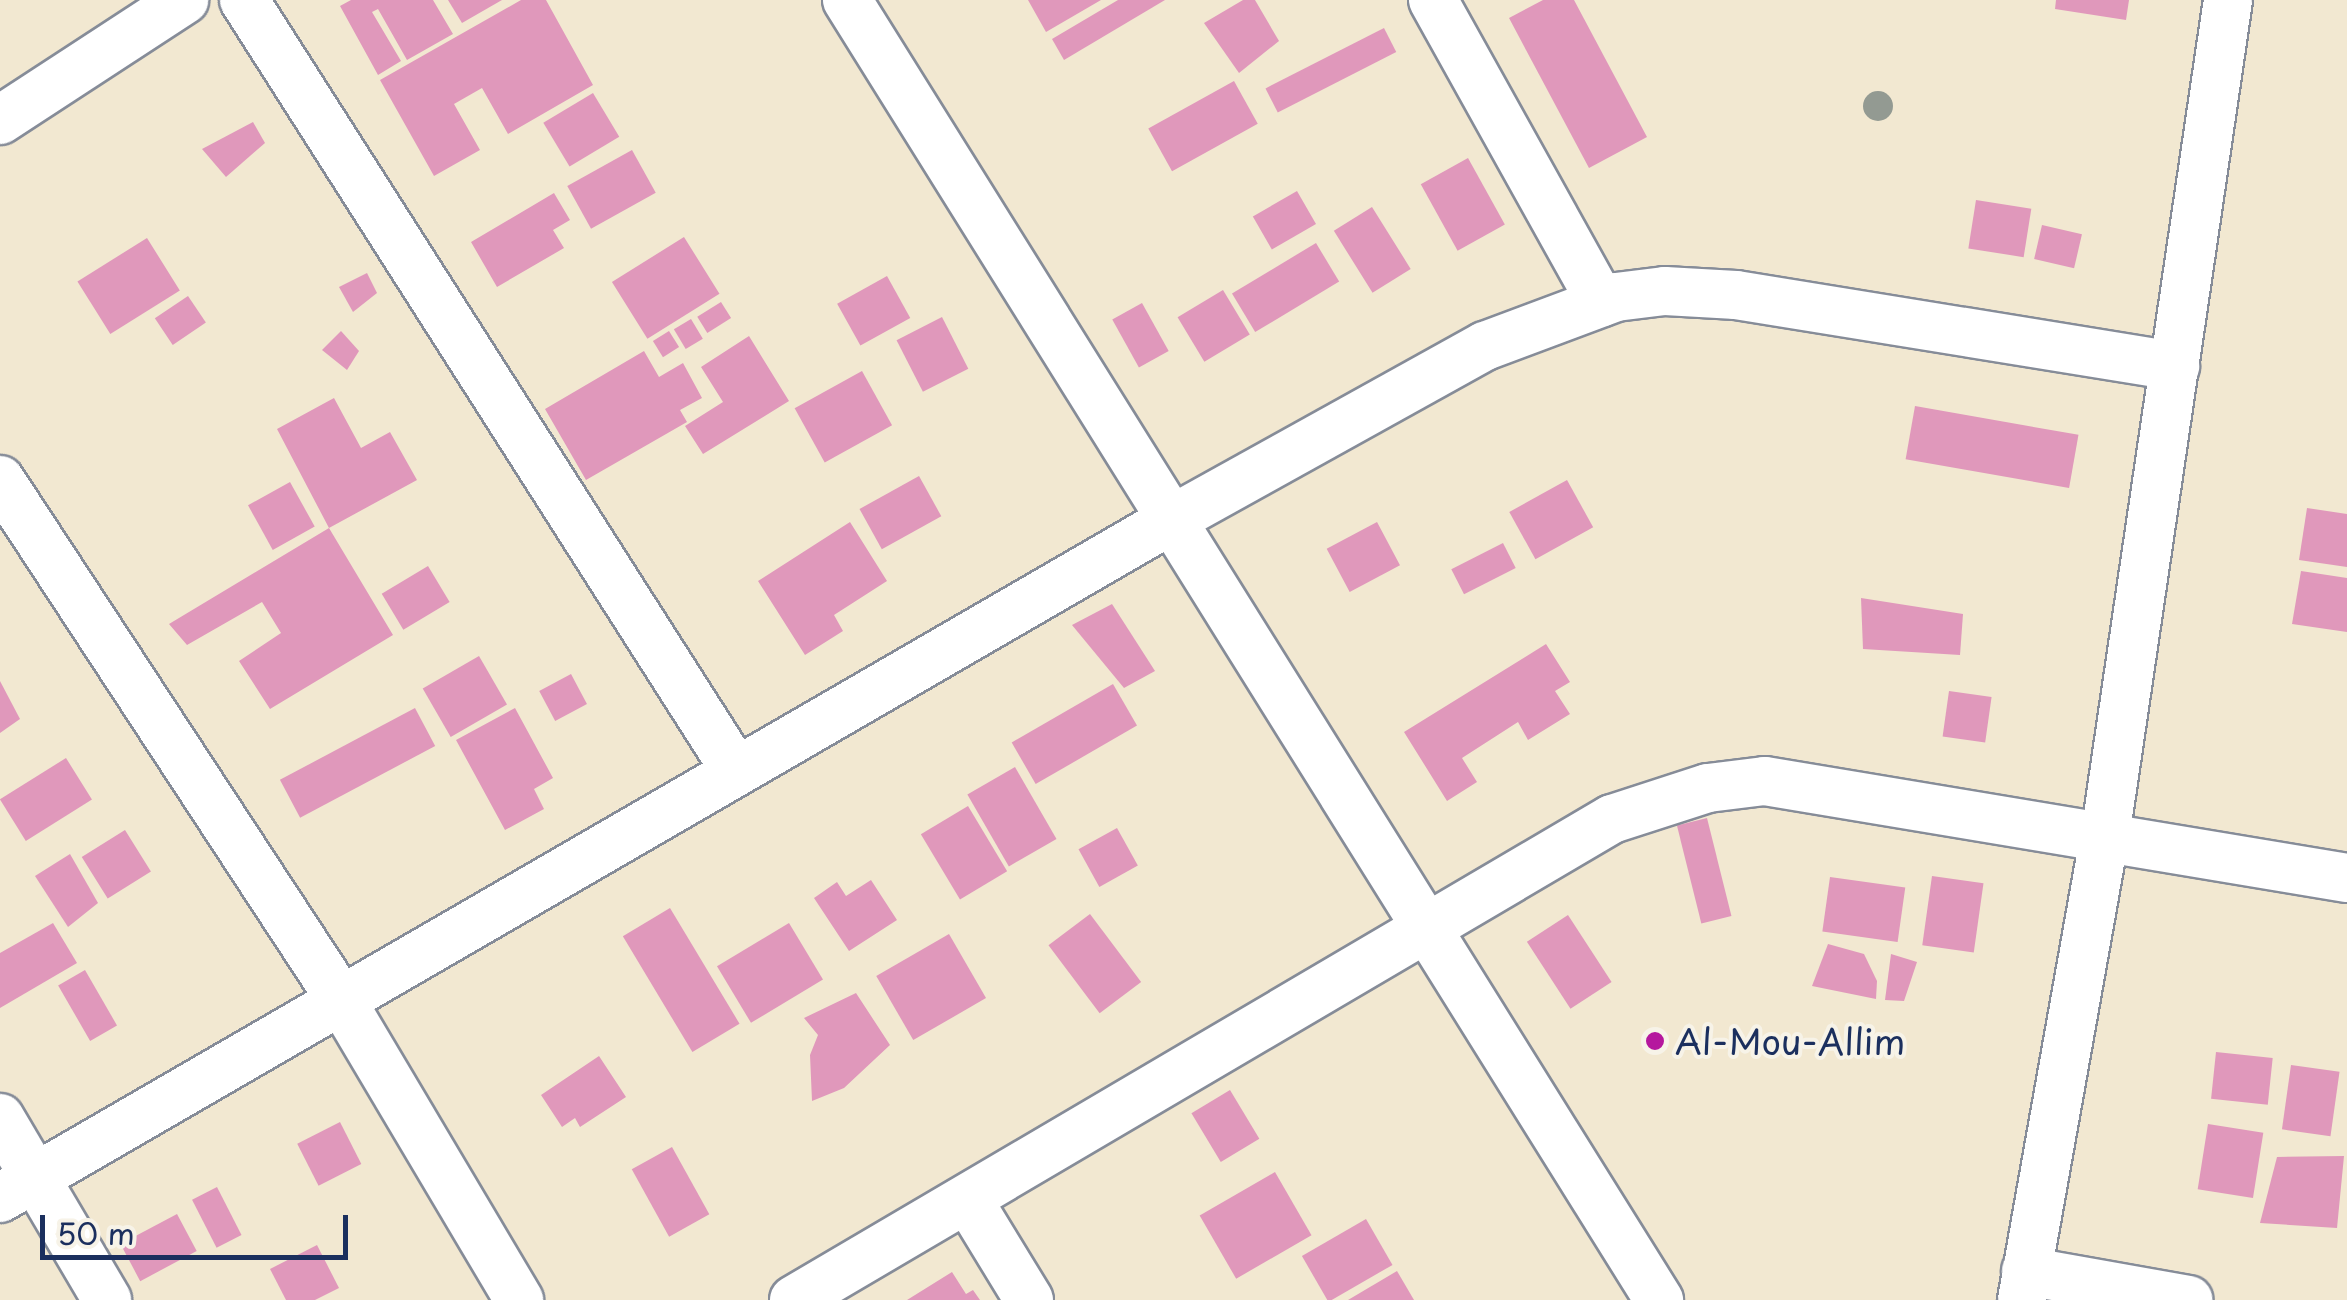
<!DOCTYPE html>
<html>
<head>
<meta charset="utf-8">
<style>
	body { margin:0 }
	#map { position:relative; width:2347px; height:1300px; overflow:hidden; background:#f2e8d1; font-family:"Playpen Sans",sans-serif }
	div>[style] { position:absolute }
	.building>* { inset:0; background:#e098bb; transform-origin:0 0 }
	.roads { filter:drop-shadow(2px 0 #868c98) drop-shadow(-2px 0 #868c98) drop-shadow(0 2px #868c98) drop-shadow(0 -2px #868c98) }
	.street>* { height:48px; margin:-24px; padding:0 24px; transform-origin:24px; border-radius:24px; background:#fff }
	.trees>* { width:30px; height:30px; margin:-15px; border-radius:50%; background:#939a92 }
	.dots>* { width:28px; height:28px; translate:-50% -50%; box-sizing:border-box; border:5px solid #f7f3e8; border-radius:50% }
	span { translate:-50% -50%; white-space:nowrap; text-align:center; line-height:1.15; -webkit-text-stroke:8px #f7f3e8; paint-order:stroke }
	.poi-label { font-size:35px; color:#1b2f5e }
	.left { translate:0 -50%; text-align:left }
	.scale { position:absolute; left:40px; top:1215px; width:308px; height:45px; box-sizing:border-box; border:5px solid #1b2f5e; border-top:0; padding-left:12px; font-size:30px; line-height:35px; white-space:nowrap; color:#1b2f5e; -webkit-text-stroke:8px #f7f3e8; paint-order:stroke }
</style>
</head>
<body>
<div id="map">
	<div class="building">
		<div style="clip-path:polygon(351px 0,433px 0,453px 34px,407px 60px,378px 9px,372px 12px,401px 61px,378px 75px,340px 6px)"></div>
		<div style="clip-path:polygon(448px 0,502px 0,462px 23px)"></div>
		<div style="clip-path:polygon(521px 0,546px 0,593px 85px,508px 134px,482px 88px,454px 104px,480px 150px,434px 176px,380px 80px)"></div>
		<div style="clip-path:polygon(1028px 0,1101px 0,1046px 32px)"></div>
		<div style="clip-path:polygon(1118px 0,1165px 0,1064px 60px,1052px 39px)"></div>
		<div style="clip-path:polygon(1243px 0,1255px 0,1279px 41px,1239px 73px,1204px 23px)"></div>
		<div style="clip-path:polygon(1543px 0,1574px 0,1647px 137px,1589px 168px,1509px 18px)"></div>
		<div style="clip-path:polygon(2056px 0,2129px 0,2126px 20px,2055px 9px)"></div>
		<div style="left:1384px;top:28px;width:27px;height:133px;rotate:63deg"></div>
		<div style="left:1234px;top:81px;width:49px;height:98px;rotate:61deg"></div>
		<div style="left:593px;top:93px;width:51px;height:58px;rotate:59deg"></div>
		<div style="clip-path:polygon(253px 122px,265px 143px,226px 177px,202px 149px)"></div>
		<div style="left:632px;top:150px;width:49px;height:74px;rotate:61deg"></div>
		<div style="left:1468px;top:158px;width:76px;height:54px;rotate:61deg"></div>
		<div style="left:1297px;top:191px;width:38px;height:51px;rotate:60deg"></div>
		<div style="clip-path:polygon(554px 193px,570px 220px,553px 230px,564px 248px,497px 287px,471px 242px)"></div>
		<div style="left:1976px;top:200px;width:56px;height:49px;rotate:9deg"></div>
		<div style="left:1372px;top:207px;width:73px;height:45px;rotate:58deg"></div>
		<div style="left:2042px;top:225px;width:41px;height:35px;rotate:13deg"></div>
		<div style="left:684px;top:237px;width:67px;height:85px;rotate:58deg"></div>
		<div style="left:147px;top:238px;width:62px;height:82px;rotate:58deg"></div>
		<div style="left:1316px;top:243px;width:45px;height:98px;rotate:59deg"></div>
		<div style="clip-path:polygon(367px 273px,377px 293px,353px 312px,339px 287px)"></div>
		<div style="left:887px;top:276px;width:48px;height:57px;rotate:61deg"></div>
		<div style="left:1223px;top:290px;width:52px;height:53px;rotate:59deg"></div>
		<div style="left:188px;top:296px;width:32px;height:40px;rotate:56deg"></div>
		<div style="left:721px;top:302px;width:19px;height:28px;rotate:58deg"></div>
		<div style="left:1142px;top:303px;width:55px;height:34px;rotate:61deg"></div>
		<div style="left:942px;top:317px;width:58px;height:51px;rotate:63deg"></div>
		<div style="left:691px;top:319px;width:23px;height:20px;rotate:59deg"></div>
		<div style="clip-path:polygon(341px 331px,359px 351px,347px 370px,322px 350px)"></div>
		<div style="left:669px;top:331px;width:19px;height:19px;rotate:58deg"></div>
		<div style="clip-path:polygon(749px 336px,789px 401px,703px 454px,685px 426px,723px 402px,701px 367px)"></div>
		<div style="clip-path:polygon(644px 351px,659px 377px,683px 363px,702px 398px,680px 410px,687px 422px,586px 480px,545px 409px)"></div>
		<div style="left:862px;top:371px;width:62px;height:77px;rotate:61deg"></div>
		<div style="clip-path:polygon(334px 398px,361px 448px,390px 432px,417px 480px,329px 528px,277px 429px)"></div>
		<div style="left:1915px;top:406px;width:166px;height:54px;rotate:10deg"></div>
		<div style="left:919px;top:476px;width:46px;height:68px;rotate:61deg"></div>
		<div style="left:1567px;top:480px;width:54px;height:66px;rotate:61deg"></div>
		<div style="left:290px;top:482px;width:51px;height:48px;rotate:61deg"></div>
		<div style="clip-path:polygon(2307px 508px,2347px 514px,2347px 567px,2299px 560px)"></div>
		<div style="clip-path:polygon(850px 522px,887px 581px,834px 615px,843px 631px,805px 655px,758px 581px)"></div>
		<div style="left:1377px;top:522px;width:49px;height:57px;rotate:62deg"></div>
		<div style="clip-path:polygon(329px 528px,393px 635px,270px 709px,239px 661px,281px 633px,262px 602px,187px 645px,169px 624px)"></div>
		<div style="left:1503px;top:543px;width:28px;height:58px;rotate:63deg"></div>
		<div style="left:428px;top:566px;width:42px;height:54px;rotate:59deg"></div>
		<div style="clip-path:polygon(2301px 571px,2347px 578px,2347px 632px,2292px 624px)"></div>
		<div style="clip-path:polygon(1861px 598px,1963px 614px,1960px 655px,1863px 649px)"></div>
		<div style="clip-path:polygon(1112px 604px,1155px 671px,1124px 688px,1072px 625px)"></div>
		<div style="clip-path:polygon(1546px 644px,1570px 682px,1555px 691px,1570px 714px,1528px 740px,1518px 722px,1462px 758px,1477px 782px,1447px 801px,1404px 732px)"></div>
		<div style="left:479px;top:656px;width:56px;height:65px;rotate:60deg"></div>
		<div style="left:571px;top:674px;width:34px;height:36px;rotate:62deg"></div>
		<div style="clip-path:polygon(0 681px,20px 719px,0 733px)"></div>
		<div style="left:1113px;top:684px;width:48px;height:117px;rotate:60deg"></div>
		<div style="left:1949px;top:691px;width:43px;height:46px;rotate:8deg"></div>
		<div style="left:415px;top:708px;width:43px;height:153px;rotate:62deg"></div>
		<div style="clip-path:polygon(515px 708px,553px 778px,534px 789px,544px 809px,505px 830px,456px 740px)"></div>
		<div style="left:66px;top:758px;width:49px;height:78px;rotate:58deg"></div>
		<div style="left:1015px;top:767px;width:83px;height:55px;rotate:60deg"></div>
		<div style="left:968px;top:806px;width:76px;height:55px;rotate:59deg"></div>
		<div style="left:1707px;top:818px;width:101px;height:31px;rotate:76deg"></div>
		<div style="left:1117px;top:828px;width:43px;height:44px;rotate:61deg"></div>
		<div style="left:125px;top:830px;width:49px;height:51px;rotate:58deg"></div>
		<div style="clip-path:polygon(70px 854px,98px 903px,68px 927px,35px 876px)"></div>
		<div style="left:1932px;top:876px;width:52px;height:70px;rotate:8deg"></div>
		<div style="left:1830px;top:877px;width:76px;height:55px;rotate:8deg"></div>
		<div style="clip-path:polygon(871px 880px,897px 920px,849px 951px,814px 898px,837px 882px,846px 896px)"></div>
		<div style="left:670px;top:908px;width:135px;height:55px;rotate:59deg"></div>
		<div style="left:1090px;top:914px;width:85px;height:52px;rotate:53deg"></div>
		<div style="left:1568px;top:915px;width:80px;height:49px;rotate:57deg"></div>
		<div style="clip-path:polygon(53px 923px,77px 963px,0 1008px,0 953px)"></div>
		<div style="left:789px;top:923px;width:66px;height:84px;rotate:59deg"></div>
		<div style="left:949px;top:934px;width:74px;height:84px;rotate:60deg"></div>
		<div style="clip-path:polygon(1828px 944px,1864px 954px,1877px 981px,1876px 999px,1812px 986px)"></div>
		<div style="clip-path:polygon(1891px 954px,1917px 962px,1904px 1001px,1885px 1000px)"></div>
		<div style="left:85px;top:970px;width:64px;height:31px;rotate:60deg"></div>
		<div style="clip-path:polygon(856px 993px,890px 1045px,844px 1088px,812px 1101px,810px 1055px,818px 1035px,804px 1018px)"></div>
		<div style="left:2216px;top:1052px;width:57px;height:47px;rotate:6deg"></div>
		<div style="clip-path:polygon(599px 1056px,626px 1097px,580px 1127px,575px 1118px,562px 1127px,541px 1095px)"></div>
		<div style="left:2291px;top:1065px;width:49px;height:65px;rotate:8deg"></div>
		<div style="left:1230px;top:1090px;width:57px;height:45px;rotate:59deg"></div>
		<div style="left:340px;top:1122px;width:47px;height:48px;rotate:63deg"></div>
		<div style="left:2208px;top:1124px;width:56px;height:66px;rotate:9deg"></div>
		<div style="left:672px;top:1147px;width:77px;height:46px;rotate:61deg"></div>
		<div style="clip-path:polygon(2344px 1156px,2337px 1228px,2260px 1223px,2277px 1157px)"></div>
		<div style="left:1275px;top:1172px;width:73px;height:87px;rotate:60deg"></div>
		<div style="left:217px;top:1187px;width:54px;height:28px;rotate:63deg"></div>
		<div style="left:177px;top:1214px;width:42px;height:64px;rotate:62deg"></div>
		<div style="left:1366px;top:1219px;width:53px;height:74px;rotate:60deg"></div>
		<div style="clip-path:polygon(317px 1245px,339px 1288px,315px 1300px,286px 1300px,270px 1269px)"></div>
		<div style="clip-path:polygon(1397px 1271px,1414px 1300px,1348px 1300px)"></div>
		<div style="clip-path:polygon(952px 1272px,966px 1294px,973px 1290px,980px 1300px,907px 1300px)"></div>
	</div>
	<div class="roads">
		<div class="street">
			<div style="left:244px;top:0;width:915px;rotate:57.46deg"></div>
			<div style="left:847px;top:0;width:1533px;rotate:58.01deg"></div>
			<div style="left:1433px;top:0;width:346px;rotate:60.9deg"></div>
			<div style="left:0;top:120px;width:220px;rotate:-33.1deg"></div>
			<div style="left:0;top:480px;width:622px;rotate:56.74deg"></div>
			<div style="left:341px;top:1000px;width:349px;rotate:59.3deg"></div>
			<div style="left:0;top:1118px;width:211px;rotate:59.5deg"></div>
			<div style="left:0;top:1198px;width:1353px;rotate:-30.07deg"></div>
			<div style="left:1171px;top:520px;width:359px;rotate:-29deg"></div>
			<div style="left:1485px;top:346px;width:140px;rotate:-20.5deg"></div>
			<div style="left:1616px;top:297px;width:49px;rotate:-7deg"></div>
			<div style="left:1665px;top:291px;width:71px;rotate:3.2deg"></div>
			<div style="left:1736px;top:295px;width:445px;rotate:9.2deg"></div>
			<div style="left:968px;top:1200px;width:117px;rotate:58.6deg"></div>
			<div style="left:2026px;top:1271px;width:165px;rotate:10.1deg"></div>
			<div style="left:794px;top:1300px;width:949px;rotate:-30.46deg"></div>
			<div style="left:1612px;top:819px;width:101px;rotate:-17.9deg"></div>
			<div style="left:1708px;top:788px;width:57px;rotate:-7deg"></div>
			<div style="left:1765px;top:781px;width:590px;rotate:9.46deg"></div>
			<div style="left:2022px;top:1300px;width:471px;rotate:-79.9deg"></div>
			<div style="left:2105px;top:836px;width:845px;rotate:-81.63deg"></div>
		</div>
	</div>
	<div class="trees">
		<div style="left:1878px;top:106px"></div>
	</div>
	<div class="dots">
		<div style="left:1655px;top:1041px;background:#b5179e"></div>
	</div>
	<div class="poi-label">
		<span class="left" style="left:1675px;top:1041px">Al-Mou-Allim</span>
	</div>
	<div class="scale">50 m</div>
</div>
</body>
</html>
